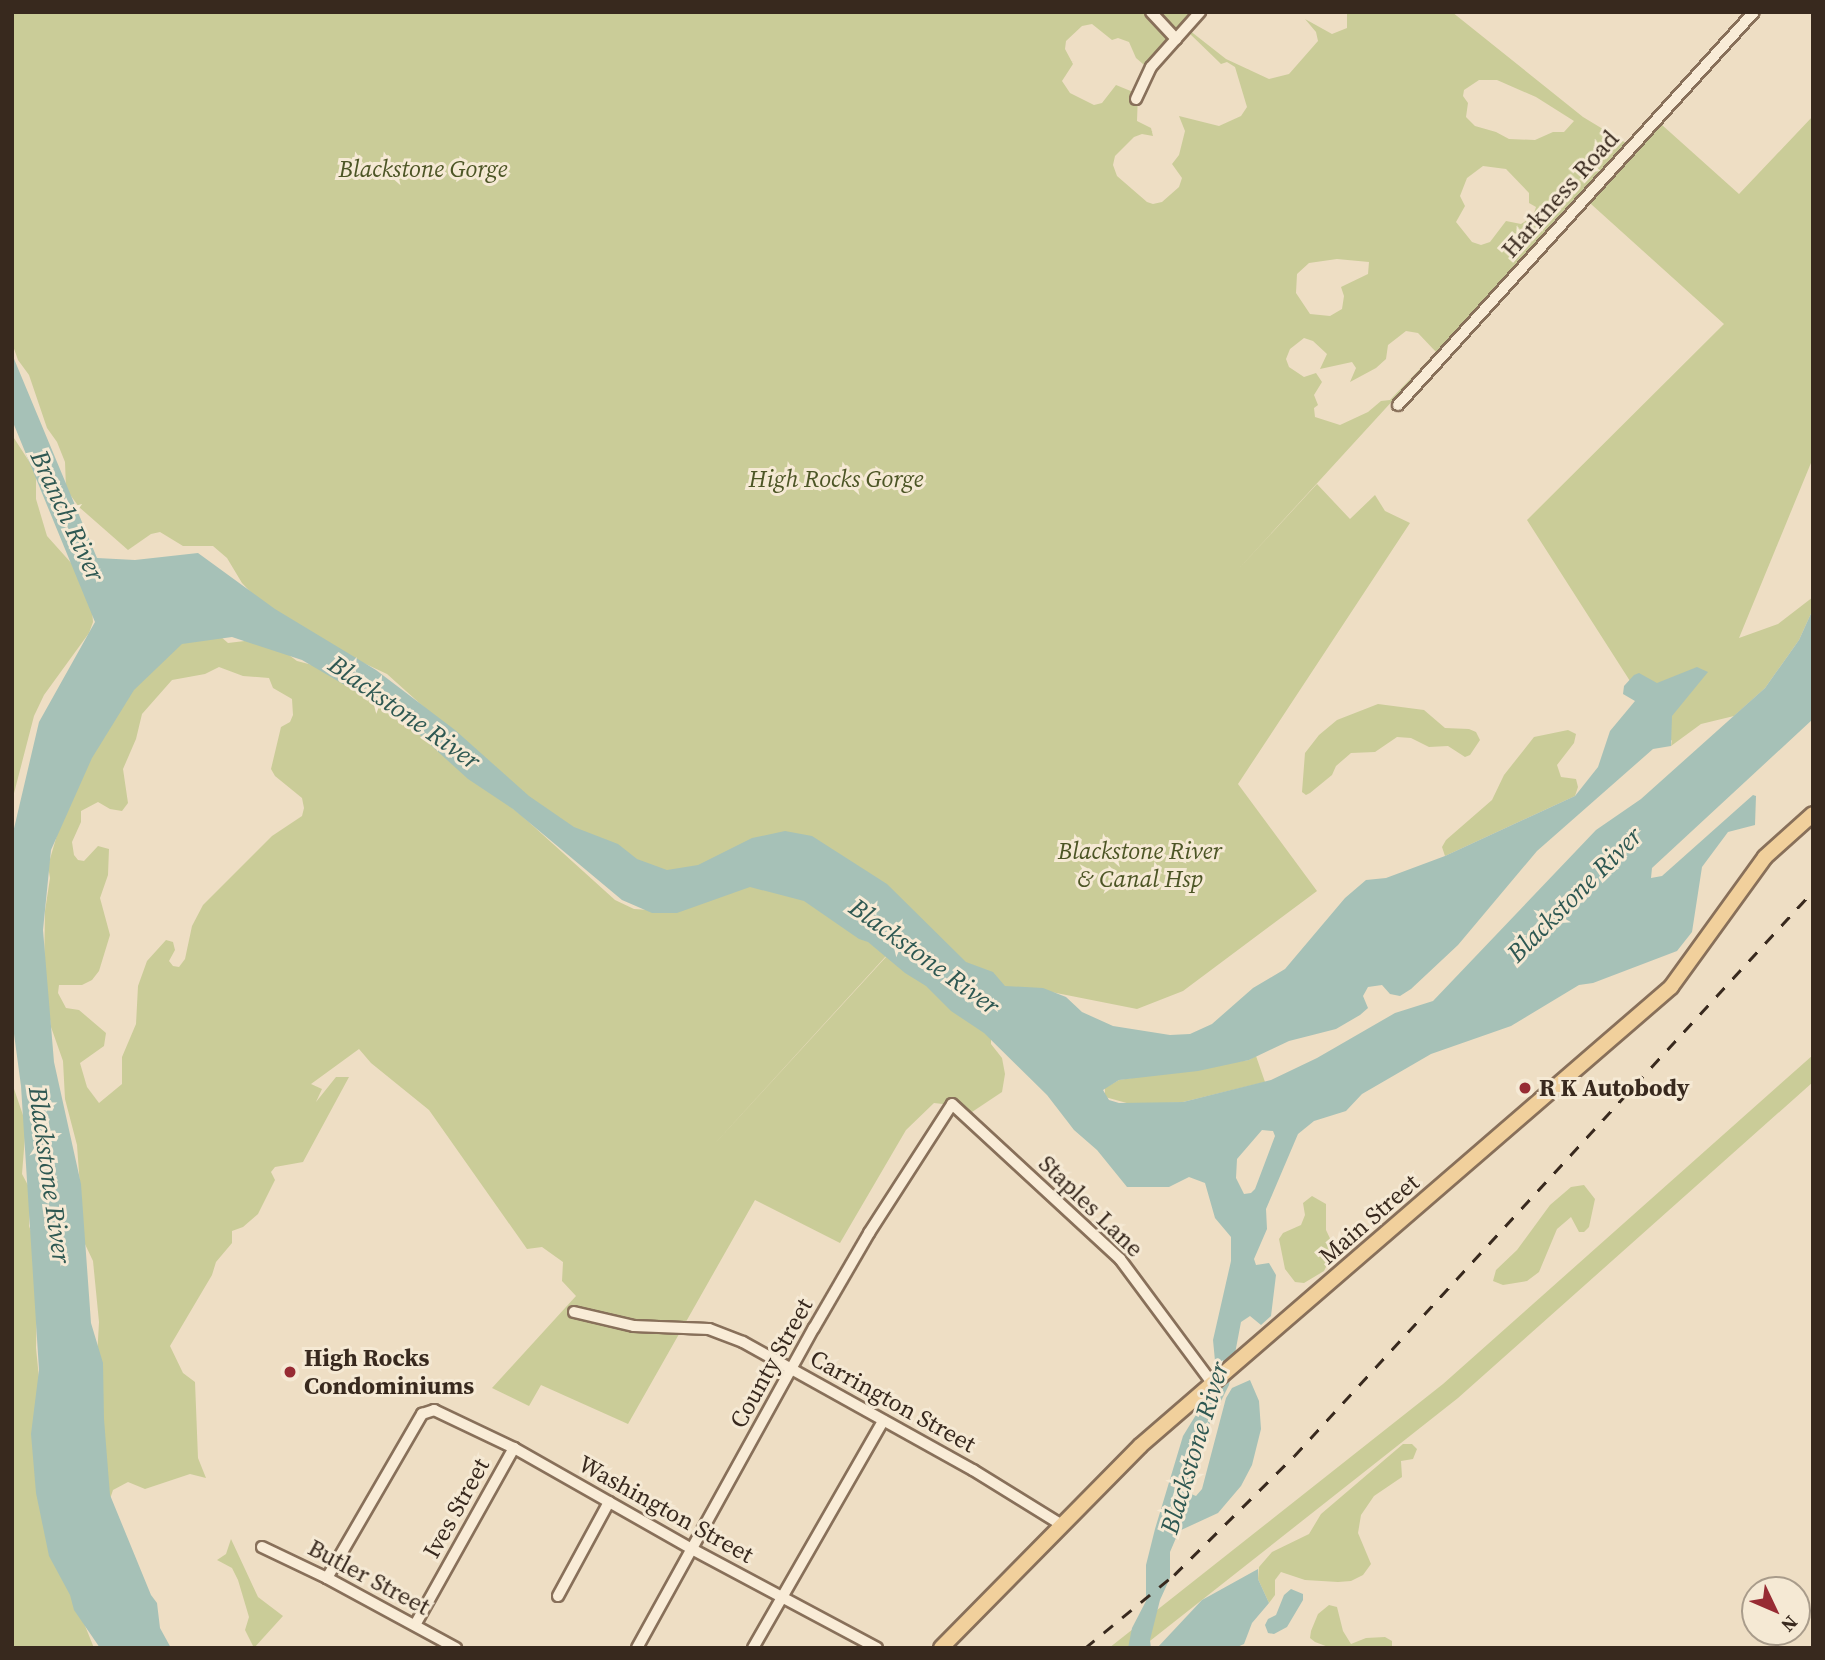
<!DOCTYPE html>
<html>
<head>
<meta charset="utf-8">
<style>
	body { margin:0 }
	#map { position:relative; width:1825px; height:1660px; overflow:hidden; background:#eedec4; font-family:"Source Serif 4",serif }
	div>[style] { position:absolute }
	.green>* { inset:0; background:#cacc98 }
	.water>* { inset:0; background:#a6c1b7 }
	.roads { filter:drop-shadow(2px 0 #88705a) drop-shadow(-2px 0 #88705a) drop-shadow(0 2px #88705a) drop-shadow(0 -2px #88705a) }
	.minor>* { height:10px; margin:-5px; padding:0 5px; transform-origin:5px; border-radius:5px; background:#f9ecd7 }
	.major>* { height:14px; margin:-7px; padding:0 7px; transform-origin:7px; border-radius:7px; background:#f1d09c }
	.rail>* { height:2.5px; margin-top:-1.25px; transform-origin:0; background:repeating-linear-gradient(90deg,#38291e 0 12px,transparent 0 24px) }
	.dots>* { width:19px; height:19px; translate:-50% -50%; box-sizing:border-box; border:4px solid #f5e9d4; border-radius:50% }
	span { translate:-50% -50%; white-space:nowrap; text-align:center; line-height:1.15; -webkit-text-stroke:6px #f5e9d4; paint-order:stroke }
	.park-label { font-size:24px; color:#4c5525; font-style:italic }
	.street-label { font-size:24px; color:#38291e }
	.poi-label { font-size:24px; color:#38291e; font-weight:700 }
	.left { translate:0 -50%; text-align:left }
	.water-label { font-size:26px; color:#2e5852; font-style:italic }
	.frame { position:absolute; inset:0; border:14px solid #38291e; pointer-events:none }
	.north { position:absolute; left:1741px; top:1576px; width:70px; height:70px; box-sizing:border-box; background:#f5e9d4; border:2px solid #a99c8b; border-radius:50%; rotate:134deg; font-size:19px; font-weight:700; line-height:28px; text-align:center; color:#38291e }
	.north::after { content:''; display:block; margin:auto; width:24px; height:32px; background:#972b33; clip-path:polygon(50% 0,100% 100%,50% 72%,0 100%) }
</style>
</head>
<body>
<div id="map">
	<div class="green">
		<div style="clip-path:polygon(evenodd,12px 12px,1201px 12px,1189px 30px,1226px 59px,1269px 79px,1289px 74px,1318px 41px,1316px 32px,1305px 19px,1332px 34px,1347px 28px,1347px 12px,1452px 12px,1583px 117px,1626px 143px,1652px 116px,1739px 194px,1813px 116px,1813px 458px,1739px 638px,1778px 624px,1813px 597px,1813px 609px,1799px 640px,1765px 688px,1734px 716px,1701px 724px,1671px 746px,1672px 740px,1669px 742px,1527px 520px,1724px 324px,1581px 195px,1233px 575px,1317px 484px,1350px 519px,1375px 495px,1385px 511px,1410px 523px,1238px 784px,1317px 891px,1183px 991px,1137px 1009px,1031px 988px,989px 994px,728px 861px,634px 885px,474px 752px,387px 674px,340px 652px,259px 601px,242px 583px,227px 558px,213px 546px,183px 546px,160px 532px,151px 534px,128px 550px,79px 507px,66px 489px,65px 462px,57px 442px,47px 428px,29px 375px,18px 360px,12px 343px,12px 12px,1092px 24px,1112px 40px,1118px 38px,1129px 42px,1136px 58px,1150px 70px,1187px 31px,1221px 64px,1227px 62px,1235px 67px,1247px 107px,1241px 116px,1219px 126px,1179px 116px,1185px 131px,1179px 155px,1172px 164px,1182px 178px,1179px 187px,1162px 202px,1153px 204px,1147px 202px,1117px 176px,1113px 165px,1115px 156px,1134px 137px,1142px 134px,1153px 136px,1151px 128px,1137px 121px,1138px 94px,1116px 85px,1102px 103px,1094px 105px,1070px 93px,1062px 81px,1073px 64px,1065px 49px,1066px 41px,1082px 26px,1092px 24px,12px 12px,1479px 80px,1497px 80px,1536px 97px,1574px 121px,1564px 132px,1553px 132px,1535px 140px,1509px 139px,1496px 132px,1475px 126px,1466px 117px,1468px 103px,1463px 96px,1464px 90px,1479px 80px,12px 12px,1483px 166px,1506px 169px,1529px 193px,1529px 203px,1536px 207px,1533px 216px,1521px 224px,1506px 221px,1490px 242px,1481px 245px,1472px 242px,1456px 222px,1465px 206px,1460px 196px,1467px 178px,1483px 166px,12px 12px,1337px 259px,1369px 262px,1368px 274px,1341px 287px,1344px 296px,1342px 309px,1330px 316px,1310px 314px,1296px 293px,1297px 274px,1309px 263px,1337px 259px,12px 12px,1406px 331px,1418px 333px,1436px 352px,1390px 400px,1381px 401px,1368px 412px,1340px 425px,1315px 417px,1314px 408px,1318px 405px,1314px 395px,1322px 382px,1316px 373px,1304px 377px,1289px 367px,1286px 359px,1290px 349px,1304px 338px,1313px 341px,1327px 354px,1320px 369px,1352px 362px,1356px 368px,1350px 382px,1376px 368px,1386px 359px,1388px 345px,1406px 331px)"></div>
		<div style="clip-path:polygon(12px 435px,36px 472px,36px 499px,47px 536px,90px 584px,93px 622px,89px 633px,44px 695px,34px 716px,12px 801px)"></div>
		<div style="clip-path:polygon(evenodd,220px 636px,228px 643px,253px 640px,274px 644px,297px 661px,324px 668px,411px 722px,446px 755px,521px 815px,615px 900px,634px 909px,677px 912px,762px 875px,849px 926px,886px 956px,709px 1150px,897px 945px,991px 1018px,991px 1044px,1002px 1058px,1005px 1074px,1002px 1092px,972px 1112px,961px 1106px,934px 1103px,906px 1130px,840px 1243px,755px 1200px,628px 1424px,541px 1385px,529px 1406px,492px 1388px,576px 1296px,562px 1281px,563px 1262px,542px 1247px,527px 1249px,429px 1110px,371px 1063px,359px 1049px,311px 1084px,322px 1089px,316px 1102px,336px 1077px,349px 1077px,303px 1162px,275px 1167px,271px 1172px,275px 1180px,258px 1214px,243px 1227px,232px 1231px,232px 1243px,216px 1262px,212px 1275px,170px 1346px,183px 1373px,195px 1382px,198px 1458px,206px 1478px,190px 1474px,145px 1489px,128px 1482px,113px 1490px,105px 1514px,92px 1446px,99px 1322px,93px 1261px,84px 1242px,77px 1145px,65px 1099px,63px 1061px,51px 1027px,44px 971px,45px 911px,50px 878px,48px 866px,61px 821px,84px 767px,126px 693px,173px 640px,220px 636px,219px 667px,243px 676px,269px 678px,273px 688px,292px 699px,293px 715px,290px 722px,281px 727px,271px 769px,275px 776px,302px 798px,304px 808px,302px 816px,272px 836px,203px 905px,192px 926px,185px 959px,179px 967px,173px 966px,169px 961px,175px 950px,173px 942px,166px 940px,147px 961px,138px 986px,136px 1024px,122px 1057px,122px 1084px,99px 1103px,87px 1087px,80px 1063px,104px 1046px,106px 1033px,79px 1010px,66px 1008px,58px 993px,59px 985px,82px 985px,92px 980px,99px 971px,110px 935px,100px 898px,108px 875px,109px 849px,98px 846px,84px 861px,78px 860px,74px 855px,72px 842px,81px 822px,81px 811px,98px 802px,110px 809px,122px 811px,128px 803px,123px 769px,136px 739px,142px 714px,172px 680px,205px 674px,219px 667px)"></div>
		<div style="clip-path:polygon(1378px 704px,1424px 710px,1445px 728px,1469px 729px,1476px 732px,1480px 740px,1470px 755px,1465px 757px,1448px 746px,1429px 747px,1411px 738px,1397px 737px,1375px 752px,1351px 753px,1336px 766px,1332px 775px,1310px 793px,1306px 795px,1302px 792px,1305px 753px,1319px 735px,1337px 720px)"></div>
		<div style="clip-path:polygon(1568px 730px,1576px 734px,1574px 743px,1557px 765px,1561px 777px,1576px 779px,1578px 787px,1575px 796px,1445px 856px,1442px 847px,1446px 840px,1492px 800px,1504px 775px,1534px 737px)"></div>
		<div style="clip-path:polygon(1813px 1055px,1813px 1082px,1458px 1398px,1141px 1648px,1109px 1648px,1443px 1384px)"></div>
		<div style="clip-path:polygon(1256px 1056px,1265px 1082px,1183px 1102px,1134px 1105px,1105px 1097px,1105px 1088px,1119px 1080px,1249px 1060px)"></div>
		<div style="clip-path:polygon(12px 1083px,26px 1124px,22px 1174px,31px 1191px,29px 1226px,38px 1251px,36px 1348px,40px 1388px,71px 1591px,94px 1648px,12px 1648px)"></div>
		<div style="clip-path:polygon(1584px 1185px,1595px 1199px,1589px 1227px,1584px 1232px,1579px 1232px,1571px 1217px,1557px 1229px,1539px 1272px,1527px 1281px,1503px 1285px,1493px 1281px,1496px 1270px,1517px 1250px,1550px 1205px,1571px 1187px)"></div>
		<div style="clip-path:polygon(1312px 1196px,1326px 1204px,1326px 1230px,1335px 1249px,1324px 1271px,1304px 1283px,1295px 1282px,1285px 1269px,1279px 1239px,1283px 1233px,1301px 1225px,1305px 1215px,1303px 1203px)"></div>
		<div style="clip-path:polygon(1403px 1444px,1412px 1444px,1417px 1449px,1413px 1459px,1401px 1461px,1402px 1477px,1374px 1496px,1361px 1515px,1358px 1533px,1371px 1564px,1363px 1575px,1351px 1581px,1338px 1582px,1305px 1580px,1281px 1572px,1275px 1580px,1275px 1595px,1269px 1603px,1258px 1579px,1259px 1567px,1272px 1552px,1309px 1534px,1321px 1514px)"></div>
		<div style="clip-path:polygon(231px 1539px,258px 1597px,283px 1616px,254px 1648px,245px 1630px,249px 1617px,238px 1580px,232px 1568px,217px 1560px,226px 1554px)"></div>
		<div style="clip-path:polygon(1329px 1605px,1337px 1607px,1343px 1631px,1351px 1644px,1366px 1638px,1385px 1637px,1392px 1641px,1392px 1648px,1331px 1648px,1315px 1642px,1310px 1638px,1311px 1631px,1318px 1614px)"></div>
	</div>
	<div class="water">
		<div style="clip-path:polygon(evenodd,12px 354px,97px 558px,135px 560px,198px 553px,275px 609px,376px 670px,455px 730px,529px 796px,574px 827px,618px 844px,637px 859px,667px 870px,698px 865px,752px 838px,785px 831px,812px 836px,887px 884px,966px 962px,993px 972px,1005px 986px,1043px 988px,1066px 997px,1082px 1012px,1113px 1026px,1170px 1035px,1190px 1034px,1212px 1024px,1253px 988px,1285px 969px,1345px 898px,1366px 880px,1386px 878px,1445px 856px,1575px 796px,1598px 767px,1610px 731px,1635px 701px,1623px 694px,1624px 686px,1634px 675px,1639px 673px,1657px 683px,1697px 667px,1708px 672px,1672px 716px,1671px 746px,1653px 749px,1537px 851px,1458px 945px,1411px 989px,1400px 996px,1390px 994px,1382px 985px,1368px 987px,1363px 996px,1368px 1008px,1360px 1015px,1336px 1029px,1289px 1041px,1249px 1060px,1198px 1071px,1119px 1080px,1103px 1090px,1109px 1100px,1119px 1103px,1183px 1102px,1271px 1080px,1317px 1058px,1395px 1013px,1433px 1001px,1596px 830px,1641px 799px,1765px 688px,1799px 640px,1813px 609px,1813px 719px,1652px 868px,1651px 878px,1662px 876px,1753px 795px,1756px 796px,1755px 825px,1728px 832px,1702px 867px,1692px 932px,1677px 951px,1593px 983px,1579px 985px,1511px 1026px,1431px 1054px,1362px 1094px,1346px 1111px,1314px 1121px,1298px 1134px,1266px 1209px,1267px 1229px,1254px 1259px,1256px 1265px,1269px 1263px,1276px 1275px,1271px 1316px,1261px 1325px,1250px 1316px,1241px 1322px,1229px 1385px,1205px 1433px,1191px 1494px,1196px 1496px,1202px 1489px,1226px 1398px,1232px 1388px,1250px 1380px,1259px 1401px,1261px 1429px,1252px 1465px,1241px 1486px,1218px 1513px,1179px 1531px,1170px 1552px,1170px 1578px,1160px 1600px,1150px 1640px,1151px 1648px,1128px 1648px,1132px 1628px,1146px 1601px,1146px 1565px,1155px 1529px,1183px 1436px,1202px 1405px,1211px 1375px,1215px 1361px,1213px 1340px,1231px 1261px,1231px 1237px,1215px 1218px,1205px 1183px,1189px 1177px,1169px 1187px,1127px 1187px,1097px 1150px,1074px 1130px,1047px 1095px,984px 1033px,951px 1011px,926px 986px,905px 973px,868px 942px,859px 939px,804px 901px,750px 887px,677px 913px,652px 913px,622px 900px,513px 809px,468px 779px,413px 729px,377px 704px,302px 660px,232px 637px,182px 644px,134px 690px,92px 758px,51px 850px,43px 930px,54px 1062px,81px 1184px,91px 1323px,103px 1363px,104px 1419px,110px 1495px,151px 1595px,157px 1603px,160px 1628px,171px 1648px,100px 1648px,74px 1610px,70px 1595px,49px 1556px,36px 1493px,31px 1434px,39px 1370px,21px 1086px,12px 1019px,12px 837px,39px 722px,95px 622px,12px 420px,12px 354px,1262px 1130px,1273px 1131px,1275px 1136px,1255px 1189px,1251px 1193px,1244px 1194px,1236px 1178px,1237px 1159px,1262px 1130px)"></div>
		<div style="clip-path:polygon(1258px 1569px,1258px 1579px,1269px 1603px,1252px 1623px,1244px 1644px,1235px 1648px,1157px 1648px,1202px 1600px)"></div>
		<div style="clip-path:polygon(1291px 1589px,1303px 1594px,1303px 1600px,1287px 1627px,1274px 1634px,1268px 1633px,1265px 1625px,1268px 1619px,1276px 1615px,1284px 1595px)"></div>
	</div>
	<div class="roads">
		<div class="minor">
			<div style="left:1151px;top:12px;width:37px;rotate:47deg"></div>
			<div style="left:1136px;top:99px;width:35px;rotate:-65deg"></div>
			<div style="left:1151px;top:67px;width:74px;rotate:-48.3deg"></div>
			<div style="left:1398px;top:405px;width:530px;rotate:-47.83deg"></div>
			<div style="left:574px;top:1312px;width:62px;rotate:13.1deg"></div>
			<div style="left:634px;top:1326px;width:75px;rotate:2.3deg"></div>
			<div style="left:709px;top:1329px;width:36px;rotate:21deg"></div>
			<div style="left:743px;top:1342px;width:263px;rotate:29.1deg"></div>
			<div style="left:973px;top:1470px;width:105px;rotate:31.7deg"></div>
			<div style="left:262px;top:1547px;width:72px;rotate:25.5deg"></div>
			<div style="left:327px;top:1578px;width:147px;rotate:28.5deg"></div>
			<div style="left:327px;top:1578px;width:190px;rotate:-59.9deg"></div>
			<div style="left:422px;top:1414px;width:13px;rotate:-18deg"></div>
			<div style="left:434px;top:1410px;width:89px;rotate:25.4deg"></div>
			<div style="left:514px;top:1448px;width:202px;rotate:29.6deg"></div>
			<div style="left:690px;top:1548px;width:212px;rotate:28.1deg"></div>
			<div style="left:558px;top:1596px;width:107px;rotate:-61.5deg"></div>
			<div style="left:415px;top:1625px;width:203px;rotate:-60.8deg"></div>
			<div style="left:637px;top:1648px;width:366px;rotate:-61.1deg"></div>
			<div style="left:814px;top:1328px;width:110px;rotate:-59.9deg"></div>
			<div style="left:869px;top:1233px;width:153px;rotate:-57.2deg"></div>
			<div style="left:952px;top:1104px;width:229px;rotate:42.7deg"></div>
			<div style="left:1120px;top:1259px;width:154px;rotate:53.4deg"></div>
			<div style="left:753px;top:1648px;width:262px;rotate:-60.2deg"></div>
		</div>
		<div class="major">
			<div style="left:941px;top:1648px;width:284px;rotate:-45.4deg"></div>
			<div style="left:1140px;top:1446px;width:702px;rotate:-40.84deg"></div>
			<div style="left:1671px;top:987px;width:160px;rotate:-54.1deg"></div>
			<div style="left:1765px;top:857px;width:64px;rotate:-41.9deg"></div>
		</div>
	</div>
	<div class="rail">
		<div style="left:1085px;top:1648px;width:115px;rotate:-39.4deg"></div>
		<div style="left:1174px;top:1575px;width:169px;rotate:-44.8deg"></div>
		<div style="left:1294px;top:1456px;width:767px;rotate:-47.43deg"></div>
	</div>
	<div class="dots">
		<div style="left:1525px;top:1088px;background:#972b33"></div>
		<div style="left:290px;top:1372px;background:#972b33"></div>
	</div>
	<div class="park-label">
		<span style="left:423px;top:169px">Blackstone Gorge</span>
		<span style="left:836px;top:479px">High Rocks Gorge</span>
		<span style="left:1140px;top:865px">Blackstone River<br>&amp; Canal Hsp</span>
	</div>
	<div class="street-label">
		<span style="left:1560px;top:194px;rotate:-48deg">Harkness Road</span>
		<span style="left:1091px;top:1206px;rotate:44deg">Staples Lane</span>
		<span style="left:1369px;top:1219px;rotate:-41deg">Main Street</span>
		<span style="left:771px;top:1363px;rotate:-61deg">County Street</span>
		<span style="left:893px;top:1401px;rotate:29deg">Carrington Street</span>
		<span style="left:456px;top:1508px;rotate:-61deg">Ives Street</span>
		<span style="left:666px;top:1509px;rotate:29deg">Washington Street</span>
		<span style="left:369px;top:1577px;rotate:28deg">Butler Street</span>
	</div>
	<div class="poi-label">
		<span class="left" style="left:1539px;top:1088px">R K Autobody</span>
		<span class="left" style="left:304px;top:1372px">High Rocks<br>Condominiums</span>
	</div>
	<div class="water-label">
		<span style="left:67px;top:516px;rotate:65deg">Branch River</span>
		<span style="left:404px;top:713px;rotate:35deg">Blackstone River</span>
		<span style="left:1575px;top:895px;rotate:-45deg">Blackstone River</span>
		<span style="left:924px;top:957px;rotate:36deg">Blackstone River</span>
		<span style="left:49px;top:1175px;rotate:82deg">Blackstone River</span>
		<span style="left:1195px;top:1448px;rotate:-73deg">Blackstone River</span>
	</div>
	<div class="frame"></div>
	<div class="north">N</div>
</div>
</body>
</html>
